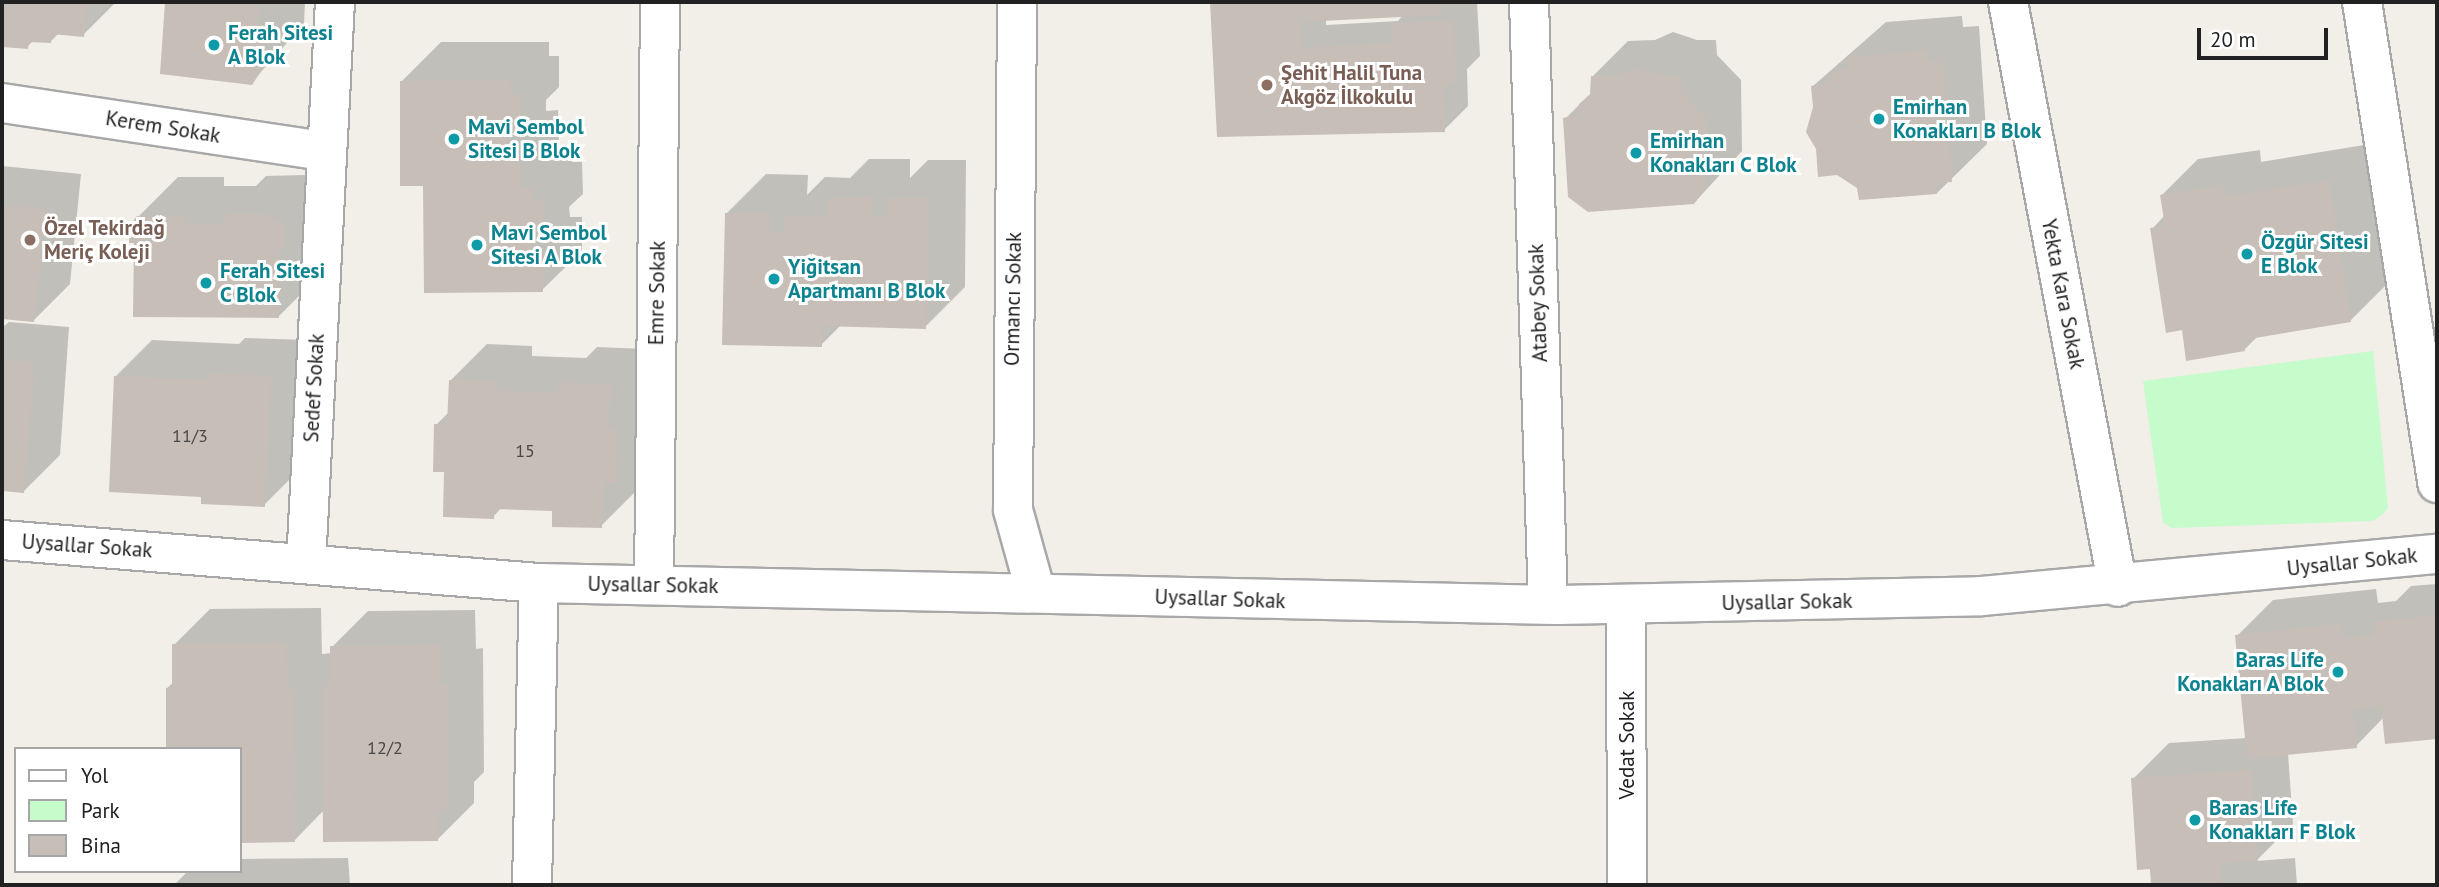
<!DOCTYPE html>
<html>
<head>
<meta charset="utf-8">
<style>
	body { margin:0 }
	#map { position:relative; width:2439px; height:887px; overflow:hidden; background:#f2efe8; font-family:"PT Sans",sans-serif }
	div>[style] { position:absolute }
	.park>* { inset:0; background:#c6fbcb }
	.shadow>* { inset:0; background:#0003 }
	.building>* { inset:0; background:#c7beb7 }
	.roads { filter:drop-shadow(2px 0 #a8a8a8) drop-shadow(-2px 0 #a8a8a8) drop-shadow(0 2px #a8a8a8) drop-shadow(0 -2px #a8a8a8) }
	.street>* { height:38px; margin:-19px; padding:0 19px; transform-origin:19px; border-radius:19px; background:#fff }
	.dots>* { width:19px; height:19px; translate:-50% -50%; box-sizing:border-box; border:4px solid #fff; border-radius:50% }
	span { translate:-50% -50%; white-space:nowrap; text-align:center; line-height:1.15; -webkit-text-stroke:6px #fff; paint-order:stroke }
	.number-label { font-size:18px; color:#4a4846 }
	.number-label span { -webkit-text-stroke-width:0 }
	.culture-label { font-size:21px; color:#0d838f; font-weight:700 }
	.left { translate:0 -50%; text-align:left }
	.right { translate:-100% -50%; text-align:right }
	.education-label { font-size:21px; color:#785e54; font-weight:700 }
	.street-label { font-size:21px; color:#212121 }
	.frame { position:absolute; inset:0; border:4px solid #212121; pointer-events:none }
	.legend { position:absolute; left:14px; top:747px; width:228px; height:126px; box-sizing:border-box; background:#fff; border:2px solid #a6a6a6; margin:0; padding:9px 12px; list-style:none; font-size:21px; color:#212121 }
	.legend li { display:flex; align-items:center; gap:14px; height:35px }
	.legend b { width:35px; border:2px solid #a6a6a6 }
	.scale { position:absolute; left:2197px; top:28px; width:131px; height:32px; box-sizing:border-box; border:4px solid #212121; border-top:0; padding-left:9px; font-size:21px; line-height:24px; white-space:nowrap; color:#212121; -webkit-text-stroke:5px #fff; paint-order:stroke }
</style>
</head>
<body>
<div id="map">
	<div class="park">
		<div style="clip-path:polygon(2373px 351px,2388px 508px,2382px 515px,2373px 521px,2172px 528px,2163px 523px,2143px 381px)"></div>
	</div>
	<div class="shadow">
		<div style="clip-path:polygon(2px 2px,116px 2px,83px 35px,59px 33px,50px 42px,34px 40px,27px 47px,2px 45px)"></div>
		<div style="clip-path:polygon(167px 2px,305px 2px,304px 24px,251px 83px,162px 72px)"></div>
		<div style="clip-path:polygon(evenodd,1212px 2px,1477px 2px,1480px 56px,1467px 69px,1468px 106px,1444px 130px,1219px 135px,1212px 2px,1403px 15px,1398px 21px,1326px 25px,1326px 19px,1403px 15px)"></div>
		<div style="clip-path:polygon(1962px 16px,1963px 27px,1979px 26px,1987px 144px,1937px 193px,1859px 187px,1815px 107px,1813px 86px,1886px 22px)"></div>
		<div style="clip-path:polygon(1673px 32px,1697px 40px,1716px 40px,1717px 55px,1741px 80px,1742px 151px,1694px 203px,1565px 119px,1592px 92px,1592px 77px,1628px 41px,1655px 40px)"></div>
		<div style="clip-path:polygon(441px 42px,549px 42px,549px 56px,559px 56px,559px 87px,546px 100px,546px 111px,558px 110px,559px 148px,572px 148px,572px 162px,582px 162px,583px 194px,569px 207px,570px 217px,582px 217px,582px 251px,542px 290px,425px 185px,402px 81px)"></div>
		<div style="clip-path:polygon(2364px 145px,2386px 285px,2350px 321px,2258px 336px,2244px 350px,2183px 328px,2152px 229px,2165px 215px,2162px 195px,2198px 159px,2260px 150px,2261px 162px)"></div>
		<div style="clip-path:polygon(869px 159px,910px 159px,910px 178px,928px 160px,966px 160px,965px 287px,925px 327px,841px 325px,821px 345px,727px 213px,766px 174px,808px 175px,807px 195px,825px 177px,850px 178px)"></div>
		<div style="clip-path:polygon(2px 166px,81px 174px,70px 284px,34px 320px,2px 317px)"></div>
		<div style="clip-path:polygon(304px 175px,323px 186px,318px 277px,278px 317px,138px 217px,178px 177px,224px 177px,224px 186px,256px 186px,266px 176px)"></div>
		<div style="clip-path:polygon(9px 322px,69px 327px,60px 455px,24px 491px,2px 489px,2px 328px)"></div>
		<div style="clip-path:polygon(245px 338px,306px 340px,300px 469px,264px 505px,203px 496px,116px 376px,152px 340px,239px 344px)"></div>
		<div style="clip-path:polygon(487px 344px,532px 346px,532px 356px,586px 358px,597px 347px,646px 349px,637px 490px,601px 526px,554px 509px,502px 507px,493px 517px,446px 471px,436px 425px,449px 412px,451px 380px)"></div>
		<div style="clip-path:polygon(2437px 584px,2437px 737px,2387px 742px,2384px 717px,2356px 746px,2288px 753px,2293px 824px,2256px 861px,2295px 858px,2297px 885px,2153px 885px,2133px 779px,2169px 743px,2247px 738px,2237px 636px,2273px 600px,2376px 589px,2378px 603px,2396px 601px,2411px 586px)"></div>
		<div style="clip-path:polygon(321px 608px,322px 654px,332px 653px,332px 647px,368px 611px,475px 610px,476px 649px,483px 648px,484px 772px,474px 782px,474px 803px,438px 839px,324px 810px,294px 841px,240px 841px,240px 749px,167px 688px,174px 682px,174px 645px,210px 609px)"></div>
		<div style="clip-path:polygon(348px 858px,350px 885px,174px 885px,188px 871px,240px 871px,240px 859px)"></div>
	</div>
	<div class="building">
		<div style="clip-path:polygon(2px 2px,87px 2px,84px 37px,51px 34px,51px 43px,29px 42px,28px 49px,2px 47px)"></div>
		<div style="clip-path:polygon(165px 2px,259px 2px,258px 26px,267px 26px,265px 65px,252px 85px,160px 74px)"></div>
		<div style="clip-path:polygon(1210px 2px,1441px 2px,1442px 15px,1301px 22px,1302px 48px,1393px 43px,1392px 23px,1453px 20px,1456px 83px,1443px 83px,1445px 132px,1217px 137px)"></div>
		<div style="clip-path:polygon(1927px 51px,1927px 62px,1943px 61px,1952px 182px,1937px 183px,1937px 194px,1859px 200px,1857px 188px,1837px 175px,1818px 177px,1816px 149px,1806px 132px,1813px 107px,1811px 86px,1827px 84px,1834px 72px,1849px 67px,1848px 57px)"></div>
		<div style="clip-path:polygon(1636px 68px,1660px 76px,1681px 76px,1681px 91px,1706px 117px,1706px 188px,1694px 204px,1588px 212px,1568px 197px,1563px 118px,1577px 115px,1579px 104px,1590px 95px,1591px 76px,1617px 76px)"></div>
		<div style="clip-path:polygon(510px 80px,510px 95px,520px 94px,520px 128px,507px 128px,508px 149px,519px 149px,520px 187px,533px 187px,533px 201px,543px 201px,544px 235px,530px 235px,531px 255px,543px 255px,543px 292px,424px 293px,423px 186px,400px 186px,400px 81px)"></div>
		<div style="clip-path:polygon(2329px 180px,2351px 322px,2243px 340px,2245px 351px,2186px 361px,2182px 330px,2166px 333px,2150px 228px,2165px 226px,2160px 195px,2224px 185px,2226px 197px)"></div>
		<div style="clip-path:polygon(872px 197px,871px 216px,887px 216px,887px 198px,928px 198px,926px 329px,822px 326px,822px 347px,722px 345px,725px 213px,769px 213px,769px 232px,784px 232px,784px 215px,827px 217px,828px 198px)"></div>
		<div style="clip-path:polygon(2px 205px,46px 209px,34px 322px,2px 319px)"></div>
		<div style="clip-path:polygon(225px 214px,264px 214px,285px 226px,285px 249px,279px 248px,279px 318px,133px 317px,134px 243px,129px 243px,130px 225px,137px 216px,185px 215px,185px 225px,225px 224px)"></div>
		<div style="clip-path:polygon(2px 360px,34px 362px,24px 493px,2px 491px)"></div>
		<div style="clip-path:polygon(207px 373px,271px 376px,265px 507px,201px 504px,201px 497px,109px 492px,114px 376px,207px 380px)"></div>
		<div style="clip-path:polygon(449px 380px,497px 381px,497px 391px,558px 393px,559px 383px,611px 384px,609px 429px,618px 430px,616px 483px,604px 482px,602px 528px,552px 527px,552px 511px,494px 509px,494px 519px,443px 517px,444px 472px,433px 472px,434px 424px,447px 424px)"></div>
		<div style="clip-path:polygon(2437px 615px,2437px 739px,2385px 744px,2381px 705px,2353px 709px,2357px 748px,2247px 759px,2235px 635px,2341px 624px,2343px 638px,2375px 635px,2374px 622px)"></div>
		<div style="clip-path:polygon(286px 643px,287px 689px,294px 689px,295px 842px,240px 843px,240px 749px,166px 749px,166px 688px,172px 688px,172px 644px)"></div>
		<div style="clip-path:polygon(440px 645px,440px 684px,447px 683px,448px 809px,438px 810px,438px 841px,323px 842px,322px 687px,330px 687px,330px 646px)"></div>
		<div style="clip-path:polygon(2252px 770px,2258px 861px,2220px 863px,2222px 885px,2151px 885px,2150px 869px,2137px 870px,2131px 778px)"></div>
	</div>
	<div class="roads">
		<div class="street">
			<div style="left:1017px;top:2px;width:508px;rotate:90.45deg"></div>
			<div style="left:1013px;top:510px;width:86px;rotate:74.5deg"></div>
			<div style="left:1529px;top:2px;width:602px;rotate:88.19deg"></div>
			<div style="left:2008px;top:2px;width:595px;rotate:79.35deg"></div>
			<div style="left:2362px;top:2px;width:487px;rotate:81.1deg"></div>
			<div style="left:2px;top:103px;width:326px;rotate:8.5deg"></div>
			<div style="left:2px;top:540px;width:539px;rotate:4.58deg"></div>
			<div style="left:539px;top:583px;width:1020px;rotate:1.24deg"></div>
			<div style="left:1559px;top:605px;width:423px;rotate:-1.2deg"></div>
			<div style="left:1982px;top:596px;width:457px;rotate:-5.3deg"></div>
			<div style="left:306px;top:564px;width:563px;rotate:-87.05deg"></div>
			<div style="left:654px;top:585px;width:583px;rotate:-89.41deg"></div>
			<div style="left:1626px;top:604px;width:281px;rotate:89.8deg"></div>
			<div style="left:532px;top:885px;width:302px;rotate:-88.7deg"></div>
		</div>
	</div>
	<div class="dots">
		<div style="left:214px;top:45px;background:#0f9aa8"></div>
		<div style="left:1267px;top:85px;background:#8d6e63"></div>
		<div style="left:1879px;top:119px;background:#0f9aa8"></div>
		<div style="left:454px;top:139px;background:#0f9aa8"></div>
		<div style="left:1636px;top:153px;background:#0f9aa8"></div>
		<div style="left:30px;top:240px;background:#8d6e63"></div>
		<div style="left:477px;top:245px;background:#0f9aa8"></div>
		<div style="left:2247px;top:254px;background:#0f9aa8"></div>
		<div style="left:774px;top:279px;background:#0f9aa8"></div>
		<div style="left:206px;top:283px;background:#0f9aa8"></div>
		<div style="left:2338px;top:672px;background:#0f9aa8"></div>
		<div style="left:2195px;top:820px;background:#0f9aa8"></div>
	</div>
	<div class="number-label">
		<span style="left:190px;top:436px">11/3</span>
		<span style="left:525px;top:451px">15</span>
		<span style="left:385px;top:748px">12/2</span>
	</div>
	<div class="culture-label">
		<span class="left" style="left:228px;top:45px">Ferah Sitesi<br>A Blok</span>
		<span class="left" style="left:1893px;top:119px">Emirhan<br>Konakları B Blok</span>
		<span class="left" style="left:468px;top:139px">Mavi Sembol<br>Sitesi B Blok</span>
		<span class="left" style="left:1650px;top:153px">Emirhan<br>Konakları C Blok</span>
		<span class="left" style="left:491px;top:245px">Mavi Sembol<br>Sitesi A Blok</span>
		<span class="left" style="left:2261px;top:254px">Özgür Sitesi<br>E Blok</span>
		<span class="left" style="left:788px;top:279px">Yiğitsan<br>Apartmanı B Blok</span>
		<span class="left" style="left:220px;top:283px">Ferah Sitesi<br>C Blok</span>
		<span class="right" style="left:2324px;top:672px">Baras Life<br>Konakları A Blok</span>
		<span class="left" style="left:2209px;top:820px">Baras Life<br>Konakları F Blok</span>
	</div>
	<div class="education-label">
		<span class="left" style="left:1281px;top:85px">Şehit Halil Tuna<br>Akgöz İlkokulu</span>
		<span class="left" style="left:44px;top:240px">Özel Tekirdağ<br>Meriç Koleji</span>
	</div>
	<div class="street-label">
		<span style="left:163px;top:127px;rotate:9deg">Kerem Sokak</span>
		<span style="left:657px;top:293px;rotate:-89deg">Emre Sokak</span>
		<span style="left:2063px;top:294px;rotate:79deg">Yekta Kara Sokak</span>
		<span style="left:1013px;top:299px;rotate:-89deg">Ormancı Sokak</span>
		<span style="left:1538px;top:303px;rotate:-92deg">Atabey Sokak</span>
		<span style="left:314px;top:388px;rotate:-87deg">Sedef Sokak</span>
		<span style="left:87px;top:546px;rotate:4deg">Uysallar Sokak</span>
		<span style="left:2352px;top:562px;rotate:-6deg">Uysallar Sokak</span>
		<span style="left:653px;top:585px;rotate:1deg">Uysallar Sokak</span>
		<span style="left:1220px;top:599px;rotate:2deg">Uysallar Sokak</span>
		<span style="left:1787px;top:602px;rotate:-1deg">Uysallar Sokak</span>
		<span style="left:1627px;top:745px;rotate:-90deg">Vedat Sokak</span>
	</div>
	<div class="frame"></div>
	<ul class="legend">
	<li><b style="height:9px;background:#fff"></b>Yol</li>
	<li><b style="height:19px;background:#c6fbcb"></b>Park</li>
	<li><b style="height:19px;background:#c7beb7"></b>Bina</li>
	</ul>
	<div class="scale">20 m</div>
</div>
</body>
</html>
